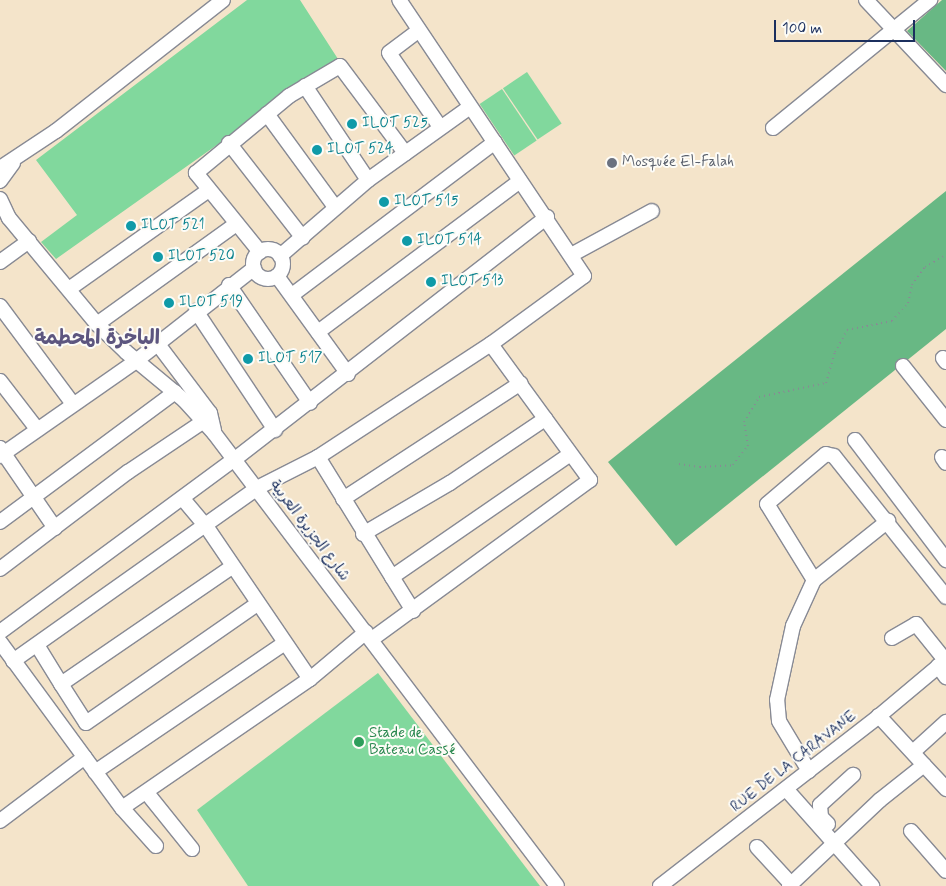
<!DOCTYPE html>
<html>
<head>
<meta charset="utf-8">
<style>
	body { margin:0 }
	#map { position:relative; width:946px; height:886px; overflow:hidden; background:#f4e4ca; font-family:Mynerve,"Playpen Sans Arabic",sans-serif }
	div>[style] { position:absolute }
	.green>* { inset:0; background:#81d89d; transform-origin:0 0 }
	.forest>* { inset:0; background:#68b884 }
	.path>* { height:2px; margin-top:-1px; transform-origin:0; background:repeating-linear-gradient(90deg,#888a94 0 1px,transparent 0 5px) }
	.roads { filter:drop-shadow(1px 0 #888a94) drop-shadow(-1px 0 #888a94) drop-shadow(0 1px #888a94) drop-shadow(0 -1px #888a94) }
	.minor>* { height:14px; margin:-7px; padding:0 7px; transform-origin:7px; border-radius:7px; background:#fff }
	.minor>.ring { margin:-7px; padding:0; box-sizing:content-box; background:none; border:14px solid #fff; border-radius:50% }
	.dots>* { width:14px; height:14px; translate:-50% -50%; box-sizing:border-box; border:2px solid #fdfcf7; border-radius:50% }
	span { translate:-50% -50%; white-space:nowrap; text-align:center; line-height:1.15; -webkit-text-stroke:4px #fdfcf7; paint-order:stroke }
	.culture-label { font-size:15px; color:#0d838f }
	.left { translate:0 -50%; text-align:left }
	.worship-label { font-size:15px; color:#5b616d }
	.street-label { font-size:15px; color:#1b2f5e }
	.leisure-label { font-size:15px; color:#27864d }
	.district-label { font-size:20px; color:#5d567f; font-weight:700 }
	.scale { position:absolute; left:774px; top:20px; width:141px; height:22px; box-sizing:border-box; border:2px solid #1b2f5e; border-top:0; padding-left:6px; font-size:15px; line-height:18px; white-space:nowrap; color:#1b2f5e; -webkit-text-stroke:4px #fdfcf7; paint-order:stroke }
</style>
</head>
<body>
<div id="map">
	<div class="green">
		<div style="clip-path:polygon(247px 0,300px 0,338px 59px,56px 259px,41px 242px,77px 215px,36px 160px)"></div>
		<div style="left:527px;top:72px;width:62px;height:29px;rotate:56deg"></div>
		<div style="left:502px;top:89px;width:62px;height:27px;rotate:56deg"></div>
		<div style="clip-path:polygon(378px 673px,540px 886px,248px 886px,197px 810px)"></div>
	</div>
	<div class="forest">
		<div style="clip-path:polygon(942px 0,946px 0,946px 71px,907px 31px)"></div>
		<div style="clip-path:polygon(946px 191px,946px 329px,676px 546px,608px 462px)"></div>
	</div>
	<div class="path">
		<div style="left:679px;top:464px;width:21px;rotate:8deg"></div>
		<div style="left:700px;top:467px;width:33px;rotate:-3deg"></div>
		<div style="left:733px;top:465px;width:24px;rotate:-52deg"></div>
		<div style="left:748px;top:446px;width:24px;rotate:-99deg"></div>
		<div style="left:744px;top:422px;width:29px;rotate:-59deg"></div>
		<div style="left:759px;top:397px;width:68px;rotate:-11.8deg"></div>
		<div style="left:826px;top:383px;width:32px;rotate:-74deg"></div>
		<div style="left:835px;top:352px;width:25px;rotate:-61deg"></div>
		<div style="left:847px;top:330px;width:46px;rotate:-11.3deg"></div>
		<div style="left:892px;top:321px;width:24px;rotate:-48deg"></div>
		<div style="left:908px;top:303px;width:18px;rotate:-77deg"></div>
		<div style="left:912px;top:285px;width:22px;rotate:-54deg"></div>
		<div style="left:925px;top:267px;width:24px;rotate:-30deg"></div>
	</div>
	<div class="roads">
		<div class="minor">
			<div style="left:866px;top:0;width:117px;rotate:46.7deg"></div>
			<div style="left:418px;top:31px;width:36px;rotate:143deg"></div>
			<div style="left:389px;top:53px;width:90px;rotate:55.4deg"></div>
			<div style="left:305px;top:86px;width:113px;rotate:56.2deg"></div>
			<div style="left:267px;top:114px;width:115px;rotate:53.8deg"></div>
			<div style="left:773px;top:128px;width:203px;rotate:-39.2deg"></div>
			<div style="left:229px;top:143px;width:120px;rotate:52.1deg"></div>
			<div style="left:0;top:168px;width:67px;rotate:-33.5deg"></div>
			<div style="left:56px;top:131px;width:212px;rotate:-38.1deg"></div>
			<div style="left:0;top:181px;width:22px;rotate:-54deg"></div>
			<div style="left:0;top:199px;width:21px;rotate:65deg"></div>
			<div style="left:9px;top:218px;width:138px;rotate:50.3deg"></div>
			<div style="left:97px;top:324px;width:40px;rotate:44deg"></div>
			<div style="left:126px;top:352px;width:75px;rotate:39.6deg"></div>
			<div style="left:184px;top:400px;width:45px;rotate:47.7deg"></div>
			<div style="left:214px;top:433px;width:568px;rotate:52.87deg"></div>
			<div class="ring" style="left:253px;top:249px;width:16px;height:16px"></div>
			<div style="left:260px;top:252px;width:102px;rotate:-129deg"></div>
			<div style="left:196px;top:173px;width:121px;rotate:-39.6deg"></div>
			<div style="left:289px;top:96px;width:59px;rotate:-30.5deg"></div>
			<div style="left:340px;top:66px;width:109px;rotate:53.2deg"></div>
			<div style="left:571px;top:255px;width:92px;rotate:-28.5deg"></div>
			<div style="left:280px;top:256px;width:116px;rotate:-40.8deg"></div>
			<div style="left:368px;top:180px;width:125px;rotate:-35.6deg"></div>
			<div style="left:0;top:262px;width:36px;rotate:-36deg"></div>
			<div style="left:277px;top:276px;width:121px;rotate:54.1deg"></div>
			<div style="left:229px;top:285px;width:143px;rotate:55.5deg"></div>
			<div style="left:69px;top:289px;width:171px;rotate:-35.3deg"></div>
			<div style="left:292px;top:295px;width:254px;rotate:-37deg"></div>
			<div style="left:0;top:306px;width:122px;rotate:53.3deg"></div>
			<div style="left:196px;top:311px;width:143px;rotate:56.4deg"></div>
			<div style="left:97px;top:324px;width:171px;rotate:-35.7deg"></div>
			<div style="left:318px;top:332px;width:252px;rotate:-36.8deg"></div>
			<div style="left:157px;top:343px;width:88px;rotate:52.9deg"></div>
			<div style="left:210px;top:413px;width:18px;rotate:77deg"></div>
			<div style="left:943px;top:358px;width:5px;rotate:53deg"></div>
			<div style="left:903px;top:366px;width:69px;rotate:51.5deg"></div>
			<div style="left:0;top:381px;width:61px;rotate:52.4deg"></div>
			<div style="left:855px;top:440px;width:151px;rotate:52.8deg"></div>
			<div style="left:0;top:448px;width:97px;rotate:55.5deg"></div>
			<div style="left:0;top:456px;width:166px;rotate:-34.9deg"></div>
			<div style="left:136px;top:361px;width:150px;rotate:-38.2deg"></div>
			<div style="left:318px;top:457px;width:141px;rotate:58.3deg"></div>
			<div style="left:392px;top:577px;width:215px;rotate:-34.6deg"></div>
			<div style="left:942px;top:457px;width:7px;rotate:56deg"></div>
			<div style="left:183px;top:499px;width:35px;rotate:50deg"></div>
			<div style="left:206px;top:526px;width:185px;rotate:55.8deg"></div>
			<div style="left:343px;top:499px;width:212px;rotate:-33.1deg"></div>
			<div style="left:0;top:522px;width:218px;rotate:-36.6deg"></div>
			<div style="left:363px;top:534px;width:101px;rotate:-30.4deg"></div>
			<div style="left:450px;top:483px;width:115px;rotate:-34deg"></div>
			<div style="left:0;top:569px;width:161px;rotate:-37.2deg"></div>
			<div style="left:128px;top:472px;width:92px;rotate:-33.9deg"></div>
			<div style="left:392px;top:577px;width:40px;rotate:58deg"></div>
			<div style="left:814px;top:580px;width:95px;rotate:-38.6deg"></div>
			<div style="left:0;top:632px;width:292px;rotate:-36.4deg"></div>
			<div style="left:235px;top:459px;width:395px;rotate:-37.8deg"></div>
			<div style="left:892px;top:638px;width:28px;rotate:-30deg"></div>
			<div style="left:916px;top:624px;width:46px;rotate:51.1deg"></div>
			<div style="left:372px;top:639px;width:270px;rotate:-36.1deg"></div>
			<div style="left:590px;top:480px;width:168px;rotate:-126.1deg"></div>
			<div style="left:0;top:642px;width:206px;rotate:53.7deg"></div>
			<div style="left:122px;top:808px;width:228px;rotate:-34.5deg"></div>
			<div style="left:310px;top:679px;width:73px;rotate:-40deg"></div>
			<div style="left:37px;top:645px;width:46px;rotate:58.4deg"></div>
			<div style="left:61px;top:684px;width:207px;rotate:-34.4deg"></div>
			<div style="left:13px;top:661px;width:299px;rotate:-35.3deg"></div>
			<div style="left:257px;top:488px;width:68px;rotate:-26.9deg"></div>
			<div style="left:318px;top:457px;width:207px;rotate:-33.2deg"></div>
			<div style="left:491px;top:344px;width:115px;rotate:-36.2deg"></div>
			<div style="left:584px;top:276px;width:332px;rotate:-123.8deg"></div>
			<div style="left:938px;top:666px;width:14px;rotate:54deg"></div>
			<div style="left:61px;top:684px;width:46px;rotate:57.3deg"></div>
			<div style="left:86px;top:723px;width:208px;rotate:-34.8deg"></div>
			<div style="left:913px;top:752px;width:45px;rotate:-42.3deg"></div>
			<div style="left:924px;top:765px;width:33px;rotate:47deg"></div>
			<div style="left:809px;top:771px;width:58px;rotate:-121deg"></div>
			<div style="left:779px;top:721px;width:21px;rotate:-95deg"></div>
			<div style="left:777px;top:700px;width:76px;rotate:-77.8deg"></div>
			<div style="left:793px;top:626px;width:51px;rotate:-65.5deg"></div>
			<div style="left:814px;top:580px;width:89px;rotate:-121.7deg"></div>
			<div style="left:767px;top:504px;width:77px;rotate:-40.3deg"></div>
			<div style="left:826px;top:454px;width:8px;rotate:14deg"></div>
			<div style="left:834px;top:456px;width:180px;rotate:51.5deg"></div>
			<div style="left:95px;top:772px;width:227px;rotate:-34.2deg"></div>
			<div style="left:786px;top:789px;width:130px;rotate:48.4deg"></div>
			<div style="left:147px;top:793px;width:72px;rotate:51.2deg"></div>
			<div style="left:122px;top:808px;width:51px;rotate:48.2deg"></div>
			<div style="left:0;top:821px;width:106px;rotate:-37deg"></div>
			<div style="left:828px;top:824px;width:10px;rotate:-135deg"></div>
			<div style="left:821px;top:817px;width:12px;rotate:-95deg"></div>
			<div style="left:820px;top:805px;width:45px;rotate:-42.3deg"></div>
			<div style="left:911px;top:831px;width:53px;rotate:48.8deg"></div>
			<div style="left:757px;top:847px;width:50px;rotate:47.4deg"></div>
			<div style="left:660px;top:886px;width:277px;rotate:-37.8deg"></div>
			<div style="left:879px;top:716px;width:87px;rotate:-39.9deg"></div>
			<div style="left:789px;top:886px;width:125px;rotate:-43.4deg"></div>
			<div style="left:880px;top:800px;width:56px;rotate:-38.5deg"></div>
			<div style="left:924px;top:765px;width:67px;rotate:-132.6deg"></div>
		</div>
	</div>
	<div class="dots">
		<div style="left:352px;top:124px;background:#0f9aa8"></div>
		<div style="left:317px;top:150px;background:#0f9aa8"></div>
		<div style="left:612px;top:163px;background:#6b7280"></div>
		<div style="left:384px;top:202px;background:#0f9aa8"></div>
		<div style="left:131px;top:226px;background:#0f9aa8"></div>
		<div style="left:407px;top:241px;background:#0f9aa8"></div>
		<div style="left:158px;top:257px;background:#0f9aa8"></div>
		<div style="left:431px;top:282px;background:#0f9aa8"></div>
		<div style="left:169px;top:303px;background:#0f9aa8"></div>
		<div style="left:248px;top:359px;background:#0f9aa8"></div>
		<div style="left:359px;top:742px;background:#2e9e5b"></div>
	</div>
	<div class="culture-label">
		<span class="left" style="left:362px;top:124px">ILOT 525</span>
		<span class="left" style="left:327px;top:150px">ILOT 524</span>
		<span class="left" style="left:394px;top:202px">ILOT 515</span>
		<span class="left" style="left:141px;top:226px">ILOT 521</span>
		<span class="left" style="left:417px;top:241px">ILOT 514</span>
		<span class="left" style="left:168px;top:257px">ILOT 520</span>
		<span class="left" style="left:441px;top:282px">ILOT 513</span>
		<span class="left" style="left:179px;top:303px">ILOT 519</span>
		<span class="left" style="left:258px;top:359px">ILOT 517</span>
	</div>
	<div class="worship-label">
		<span class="left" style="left:622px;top:163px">Mosquée El-Falah</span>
	</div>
	<div class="street-label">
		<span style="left:309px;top:531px;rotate:53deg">شارع الجزيرة العربية</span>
		<span style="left:794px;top:762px;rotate:-38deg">RUE DE LA CARAVANE</span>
	</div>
	<div class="leisure-label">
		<span class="left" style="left:369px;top:742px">Stade de<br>Bateau Cassé</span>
	</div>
	<div class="district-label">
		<span style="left:97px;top:338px">الباخرة المحطمة</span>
	</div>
	<div class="scale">100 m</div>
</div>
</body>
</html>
